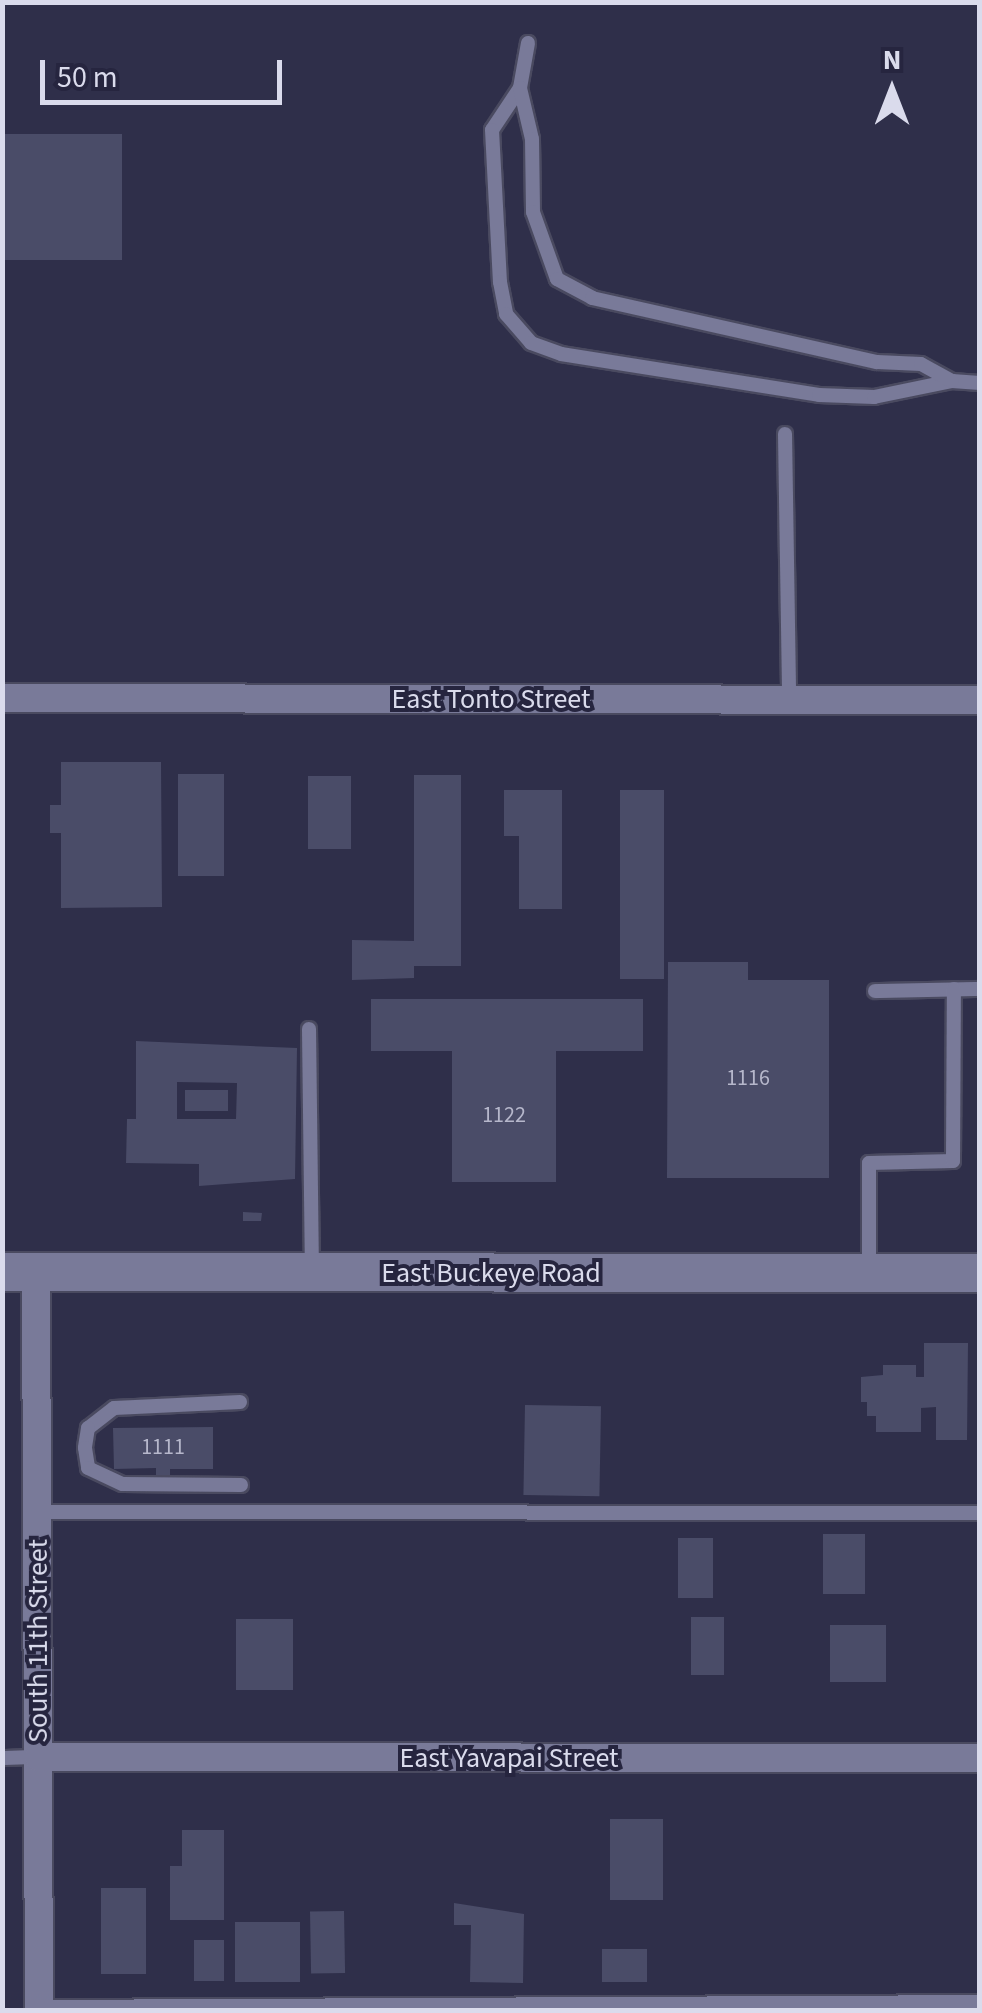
<!DOCTYPE html>
<html>
<head>
<meta charset="utf-8">
<style>
	body { margin:0 }
	#map { position:relative; width:982px; height:2013px; overflow:hidden; background:#2f2f4a; font-family:"Source Sans 3",sans-serif }
	div>[style] { position:absolute }
	.building>* { inset:0; background:#4a4c68; transform-origin:0 0 }
	.roads { filter:drop-shadow(2px 0 #4a4a60) drop-shadow(-2px 0 #4a4a60) drop-shadow(0 2px #4a4a60) drop-shadow(0 -2px #4a4a60) }
	.service>* { height:14px; margin:-7px; padding:0 7px; transform-origin:7px; border-radius:7px; background:#797a99 }
	.minor>* { height:28px; margin:-14px; padding:0 14px; transform-origin:14px; border-radius:14px; background:#797a99 }
	.secondary>* { height:38px; margin:-19px; padding:0 19px; transform-origin:19px; border-radius:19px; background:#797a99 }
	span { translate:-50% -50%; white-space:nowrap; text-align:center; line-height:1.15; -webkit-text-stroke:8px #26253f; paint-order:stroke }
	.number-label { font-size:22px; color:#b6b7cb }
	.number-label span { -webkit-text-stroke-width:0 }
	.street-label { font-size:28px; color:#dadbec }
	.frame { position:absolute; inset:0; border:5px solid #dadbec; pointer-events:none }
	.north { position:absolute; left:842px; top:40px; width:100px; height:100px; -webkit-text-stroke:8px #26253f; paint-order:stroke; rotate:0deg; font-size:28px; font-weight:700; line-height:40px; text-align:center; color:#dadbec }
	.north::after { content:''; display:block; margin:auto; width:35px; height:45px; background:#dadbec; clip-path:polygon(50% 0,100% 100%,50% 72%,0 100%) }
	.scale { position:absolute; left:40px; top:60px; width:242px; height:45px; box-sizing:border-box; border:5px solid #dadbec; border-top:0; padding-left:12px; font-size:30px; line-height:35px; white-space:nowrap; color:#dadbec; -webkit-text-stroke:8px #26253f; paint-order:stroke }
</style>
</head>
<body>
<div id="map">
	<div class="building">
		<div style="left:2px;top:134px;width:120px;height:126px"></div>
		<div style="clip-path:polygon(61px 762px,161px 762px,162px 907px,61px 908px,61px 833px,50px 833px,50px 805px,61px 805px)"></div>
		<div style="left:178px;top:774px;width:46px;height:102px"></div>
		<div style="clip-path:polygon(414px 775px,461px 775px,461px 966px,414px 966px,414px 978px,352px 980px,352px 940px,414px 941px)"></div>
		<div style="left:308px;top:776px;width:43px;height:73px"></div>
		<div style="clip-path:polygon(504px 790px,562px 790px,562px 909px,519px 909px,519px 836px,504px 836px)"></div>
		<div style="left:620px;top:790px;width:44px;height:189px"></div>
		<div style="clip-path:polygon(668px 962px,748px 962px,748px 980px,829px 980px,829px 1178px,667px 1178px)"></div>
		<div style="clip-path:polygon(371px 999px,643px 999px,643px 1051px,556px 1051px,556px 1182px,452px 1182px,452px 1051px,371px 1051px)"></div>
		<div style="clip-path:polygon(evenodd,136px 1041px,297px 1048px,295px 1179px,199px 1186px,199px 1164px,126px 1163px,127px 1119px,136px 1119px,136px 1041px,177px 1082px,237px 1083px,236px 1119px,177px 1119px,177px 1082px)"></div>
		<div style="left:185px;top:1090px;width:43px;height:21px"></div>
		<div style="clip-path:polygon(243px 1212px,262px 1213px,261px 1221px,243px 1221px)"></div>
		<div style="clip-path:polygon(924px 1343px,968px 1343px,967px 1440px,936px 1440px,936px 1407px,921px 1408px,921px 1432px,876px 1432px,876px 1416px,867px 1416px,867px 1402px,861px 1402px,861px 1377px,883px 1375px,883px 1365px,916px 1365px,916px 1377px,924px 1377px)"></div>
		<div style="left:525px;top:1405px;width:76px;height:90px;rotate:1deg"></div>
		<div style="clip-path:polygon(213px 1427px,213px 1469px,170px 1469px,170px 1477px,156px 1477px,156px 1468px,114px 1469px,113px 1428px)"></div>
		<div style="left:823px;top:1534px;width:42px;height:60px"></div>
		<div style="left:678px;top:1538px;width:35px;height:60px"></div>
		<div style="left:691px;top:1617px;width:33px;height:58px"></div>
		<div style="left:236px;top:1619px;width:57px;height:71px"></div>
		<div style="left:830px;top:1625px;width:56px;height:57px"></div>
		<div style="left:610px;top:1819px;width:53px;height:81px"></div>
		<div style="clip-path:polygon(182px 1830px,224px 1830px,224px 1920px,170px 1920px,170px 1866px,182px 1866px)"></div>
		<div style="left:101px;top:1888px;width:45px;height:86px"></div>
		<div style="clip-path:polygon(454px 1903px,524px 1914px,523px 1983px,470px 1982px,471px 1925px,454px 1925px)"></div>
		<div style="left:344px;top:1911px;width:62px;height:34px;rotate:89deg"></div>
		<div style="left:235px;top:1922px;width:65px;height:60px"></div>
		<div style="left:194px;top:1940px;width:30px;height:41px"></div>
		<div style="left:602px;top:1949px;width:45px;height:33px"></div>
	</div>
	<div class="roads">
		<div class="service">
			<div style="left:528px;top:43px;width:46px;rotate:100.1deg"></div>
			<div style="left:520px;top:88px;width:50px;rotate:123.7deg"></div>
			<div style="left:492px;top:130px;width:152px;rotate:87deg"></div>
			<div style="left:500px;top:282px;width:33px;rotate:79deg"></div>
			<div style="left:506px;top:314px;width:38px;rotate:49deg"></div>
			<div style="left:531px;top:343px;width:32px;rotate:20deg"></div>
			<div style="left:561px;top:354px;width:261px;rotate:9deg"></div>
			<div style="left:819px;top:395px;width:55px;rotate:2.1deg"></div>
			<div style="left:874px;top:397px;width:80px;rotate:-11.6deg"></div>
			<div style="left:952px;top:381px;width:28px;rotate:4deg"></div>
			<div style="left:520px;top:88px;width:52px;rotate:76.8deg"></div>
			<div style="left:532px;top:139px;width:73px;rotate:89.2deg"></div>
			<div style="left:533px;top:212px;width:71px;rotate:70.3deg"></div>
			<div style="left:557px;top:279px;width:40px;rotate:28deg"></div>
			<div style="left:592px;top:298px;width:292px;rotate:12.7deg"></div>
			<div style="left:877px;top:362px;width:44px;rotate:2.6deg"></div>
			<div style="left:921px;top:364px;width:35px;rotate:29deg"></div>
			<div style="left:785px;top:434px;width:266px;rotate:89.1deg"></div>
			<div style="left:875px;top:991px;width:105px;rotate:-1.1deg"></div>
			<div style="left:309px;top:1029px;width:239px;rotate:89.3deg"></div>
			<div style="left:869px;top:1272px;width:109px;rotate:-90deg"></div>
			<div style="left:869px;top:1163px;width:84px;rotate:-1.4deg"></div>
			<div style="left:953px;top:1161px;width:172px;rotate:-89.7deg"></div>
			<div style="left:240px;top:1402px;width:126px;rotate:177.3deg"></div>
			<div style="left:114px;top:1408px;width:33px;rotate:142deg"></div>
			<div style="left:88px;top:1428px;width:20px;rotate:99deg"></div>
			<div style="left:85px;top:1448px;width:20px;rotate:81deg"></div>
			<div style="left:88px;top:1468px;width:38px;rotate:25deg"></div>
			<div style="left:123px;top:1484px;width:118px;rotate:0.5deg"></div>
			<div style="left:38px;top:1512px;width:942px;rotate:0.06deg"></div>
			<div style="left:2px;top:1758px;width:37px;rotate:-2deg"></div>
			<div style="left:39px;top:2007px;width:941px;rotate:-0.3deg"></div>
		</div>
		<div class="minor">
			<div style="left:2px;top:698px;width:978px;rotate:0.12deg"></div>
			<div style="left:36px;top:1272px;width:738px;rotate:89.77deg"></div>
			<div style="left:39px;top:1757px;width:941px;rotate:0.06deg"></div>
		</div>
		<div class="secondary">
			<div style="left:2px;top:1272px;width:978px;rotate:0.06deg"></div>
		</div>
	</div>
	<div class="number-label">
		<span style="left:748px;top:1079px">1116</span>
		<span style="left:504px;top:1116px">1122</span>
		<span style="left:163px;top:1448px">1111</span>
	</div>
	<div class="street-label">
		<span style="left:491px;top:699px">East Tonto Street</span>
		<span style="left:491px;top:1273px">East Buckeye Road</span>
		<span style="left:38px;top:1641px;rotate:-90deg">South 11th Street</span>
		<span style="left:509px;top:1758px">East Yavapai Street</span>
	</div>
	<div class="frame"></div>
	<div class="north">N</div>
	<div class="scale">50 m</div>
</div>
</body>
</html>
